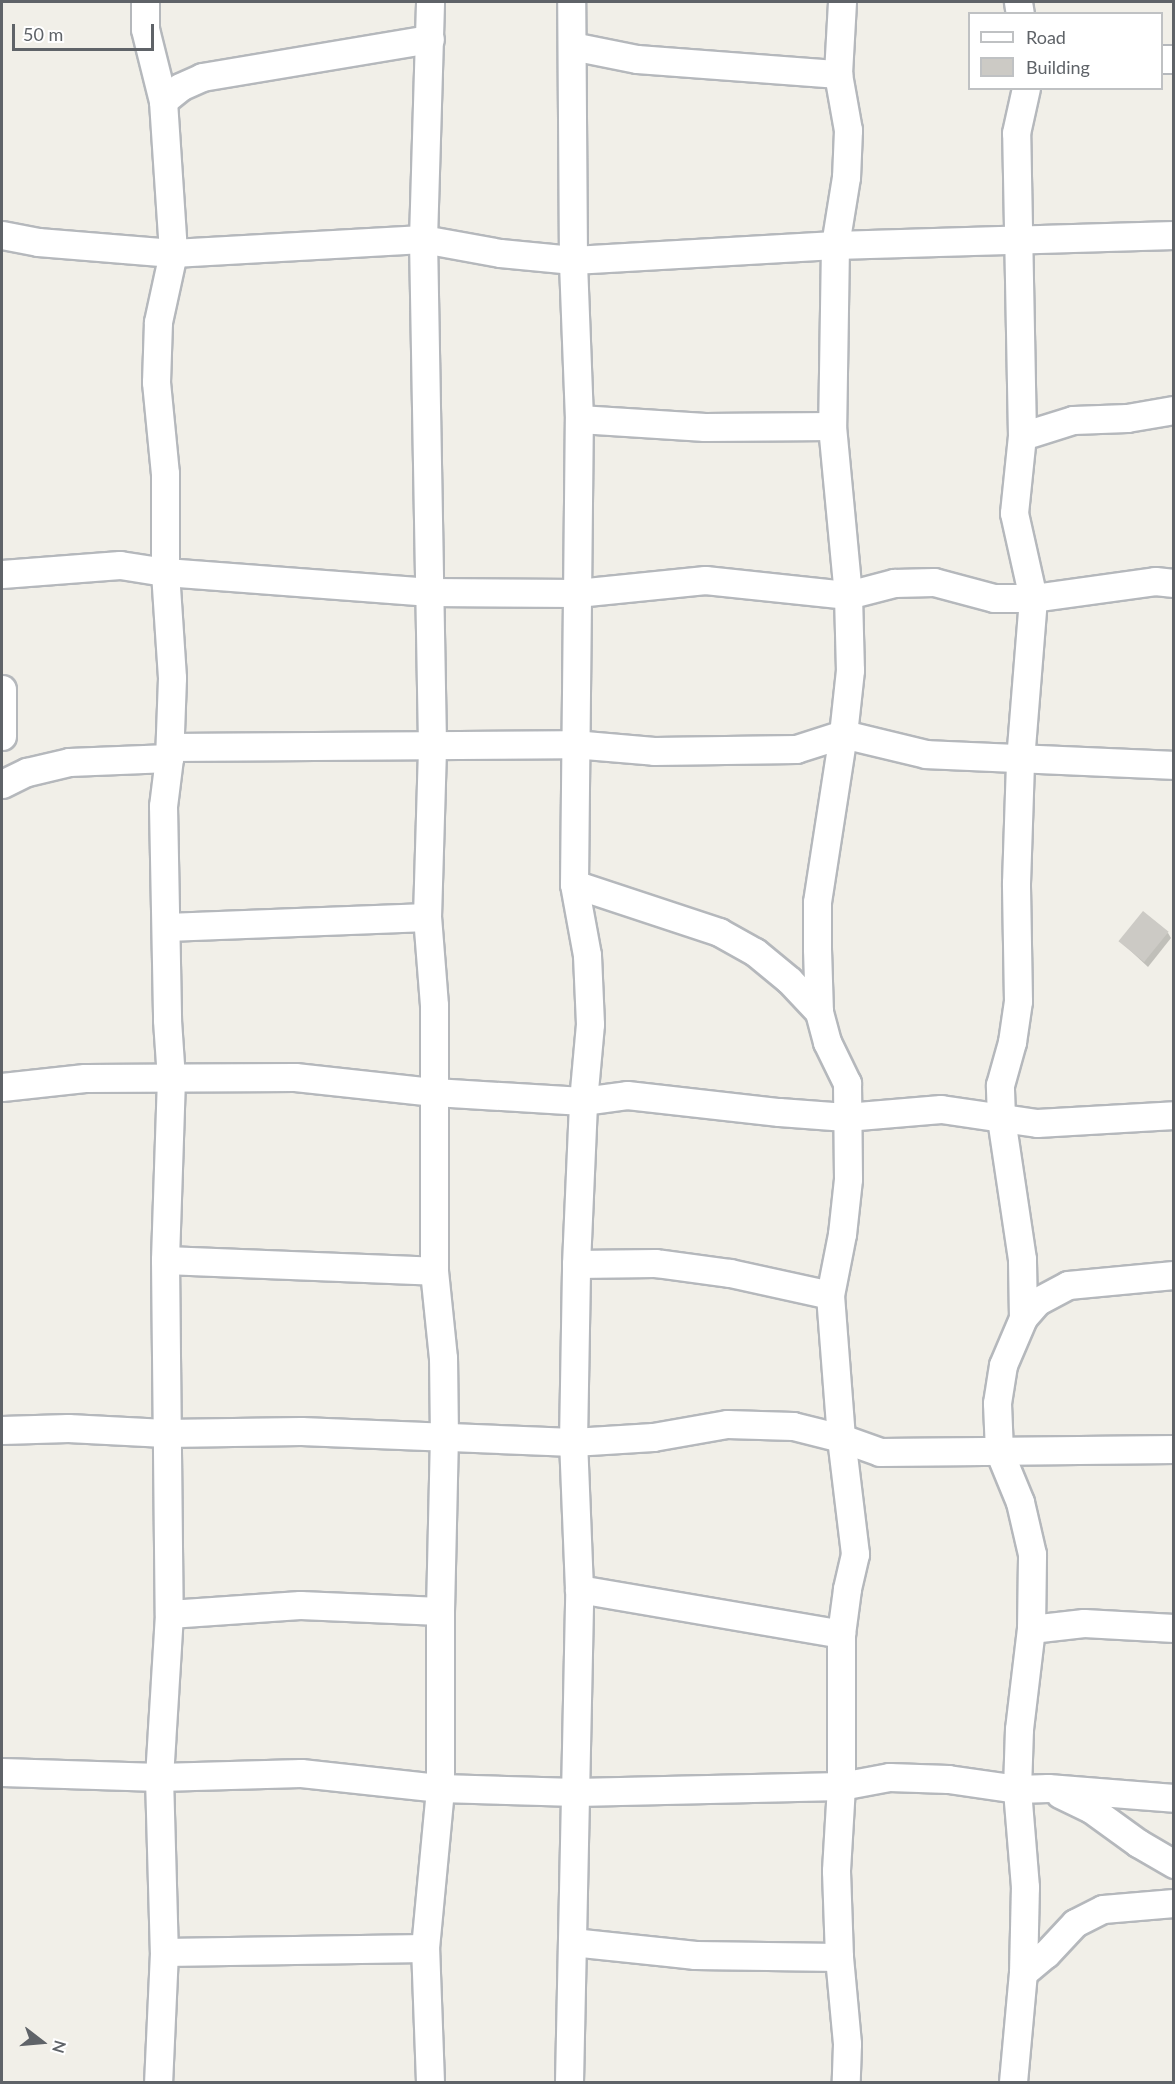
<!DOCTYPE html>
<html>
<head>
<meta charset="utf-8">
<style>
	body { margin:0 }
	#map { position:relative; width:1175px; height:2084px; overflow:hidden; background:#f1efe8; font-family:Lato,sans-serif }
	div>[style] { position:absolute }
	.shadow>* { inset:0; background:#0003 }
	.building>* { inset:0; background:#cccac5; transform-origin:0 0 }
	.roads { filter:drop-shadow(2px 0 #b5b8bc) drop-shadow(-2px 0 #b5b8bc) drop-shadow(0 2px #b5b8bc) drop-shadow(0 -2px #b5b8bc) }
	.minor>* { height:27px; margin:-13.5px; padding:0 13.5px; transform-origin:13.5px; border-radius:13.5px; background:#fff }
	span { translate:-50% -50%; white-space:nowrap; text-align:center; line-height:1.15; -webkit-text-stroke:6px #fff; paint-order:stroke }
	.frame { position:absolute; inset:0; border:3px solid #5f6368; pointer-events:none }
	.legend { position:absolute; left:968px; top:12px; width:195px; height:78px; box-sizing:border-box; background:#fff; border:2px solid #bfc1c3; margin:0; padding:8px 10px; list-style:none; font-size:18px; color:#5f6368 }
	.legend li { display:flex; align-items:center; gap:12px; height:30px }
	.legend b { width:30px; border:2px solid #bfc1c3 }
	.north { position:absolute; left:12px; top:2012px; width:60px; height:60px; -webkit-text-stroke:4px #fff; paint-order:stroke; rotate:106deg; font-size:16px; font-weight:700; line-height:24px; text-align:center; color:#5f6368 }
	.north::after { content:''; display:block; margin:auto; width:21px; height:27px; background:#5f6368; clip-path:polygon(50% 0,100% 100%,50% 72%,0 100%) }
	.scale { position:absolute; left:12px; top:24px; width:142px; height:27px; box-sizing:border-box; border:3px solid #5f6368; border-top:0; padding-left:8px; font-size:18px; line-height:21px; white-space:nowrap; color:#5f6368; -webkit-text-stroke:4px #fff; paint-order:stroke }
</style>
</head>
<body>
<div id="map">
	<div class="shadow">
		<div style="clip-path:polygon(1168px 933px,1171px 938px,1148px 967px,1120px 941px)"></div>
	</div>
	<div class="building">
		<div style="left:1143px;top:911px;width:33px;height:39px;rotate:39deg"></div>
	</div>
	<div class="roads">
		<div class="minor">
			<div style="left:145px;top:2px;width:27px;rotate:90deg"></div>
			<div style="left:145px;top:29px;width:74px;rotate:76deg"></div>
			<div style="left:163px;top:101px;width:152px;rotate:86.2deg"></div>
			<div style="left:173px;top:253px;width:71px;rotate:102.3deg"></div>
			<div style="left:158px;top:322px;width:60px;rotate:91.9deg"></div>
			<div style="left:156px;top:382px;width:91px;rotate:84.4deg"></div>
			<div style="left:165px;top:473px;width:99px;rotate:90deg"></div>
			<div style="left:165px;top:572px;width:106px;rotate:86.2deg"></div>
			<div style="left:172px;top:678px;width:80px;rotate:92.1deg"></div>
			<div style="left:169px;top:758px;width:48px;rotate:97.1deg"></div>
			<div style="left:163px;top:806px;width:214px;rotate:88.9deg"></div>
			<div style="left:167px;top:1020px;width:58px;rotate:86.1deg"></div>
			<div style="left:171px;top:1078px;width:182px;rotate:91.9deg"></div>
			<div style="left:165px;top:1260px;width:354px;rotate:89.4deg"></div>
			<div style="left:169px;top:1614px;width:163px;rotate:93.5deg"></div>
			<div style="left:159px;top:1777px;width:175px;rotate:88.4deg"></div>
			<div style="left:164px;top:1952px;width:130px;rotate:92.6deg"></div>
			<div style="left:842px;top:2px;width:72px;rotate:93.2deg"></div>
			<div style="left:838px;top:74px;width:57px;rotate:79.9deg"></div>
			<div style="left:848px;top:130px;width:47px;rotate:92.4deg"></div>
			<div style="left:846px;top:177px;width:69px;rotate:99.2deg"></div>
			<div style="left:835px;top:245px;width:181px;rotate:90.9deg"></div>
			<div style="left:832px;top:426px;width:170px;rotate:84.6deg"></div>
			<div style="left:848px;top:595px;width:75px;rotate:88.5deg"></div>
			<div style="left:850px;top:670px;width:64px;rotate:96.2deg"></div>
			<div style="left:843px;top:734px;width:170px;rotate:98.8deg"></div>
			<div style="left:817px;top:902px;width:47px;rotate:90deg"></div>
			<div style="left:817px;top:949px;width:63px;rotate:88.2deg"></div>
			<div style="left:819px;top:1012px;width:31px;rotate:75deg"></div>
			<div style="left:827px;top:1042px;width:46px;rotate:64deg"></div>
			<div style="left:847px;top:1083px;width:96px;rotate:89.4deg"></div>
			<div style="left:848px;top:1179px;width:55px;rotate:96.2deg"></div>
			<div style="left:842px;top:1234px;width:62px;rotate:101.1deg"></div>
			<div style="left:830px;top:1295px;width:143px;rotate:85.6deg"></div>
			<div style="left:841px;top:1438px;width:117px;rotate:83.1deg"></div>
			<div style="left:855px;top:1554px;width:36px;rotate:103deg"></div>
			<div style="left:847px;top:1589px;width:45px;rotate:97.6deg"></div>
			<div style="left:841px;top:1634px;width:152px;rotate:90deg"></div>
			<div style="left:841px;top:1786px;width:85px;rotate:93.4deg"></div>
			<div style="left:836px;top:1871px;width:86px;rotate:88deg"></div>
			<div style="left:839px;top:1957px;width:87px;rotate:84.7deg"></div>
			<div style="left:847px;top:2044px;width:38px;rotate:92deg"></div>
			<div style="left:1018px;top:2px;width:12px;rotate:81deg"></div>
			<div style="left:572px;top:46px;width:66px;rotate:11.3deg"></div>
			<div style="left:637px;top:59px;width:202px;rotate:4.3deg"></div>
			<div style="left:1162px;top:59px;width:12px"></div>
			<div style="left:163px;top:101px;width:22px;rotate:-39deg"></div>
			<div style="left:180px;top:87px;width:24px;rotate:-24deg"></div>
			<div style="left:202px;top:77px;width:231px;rotate:-9.5deg"></div>
			<div style="left:2px;top:235px;width:37px;rotate:11deg"></div>
			<div style="left:38px;top:242px;width:135px;rotate:4.7deg"></div>
			<div style="left:173px;top:253px;width:250px;rotate:-3.2deg"></div>
			<div style="left:423px;top:239px;width:78px;rotate:10.3deg"></div>
			<div style="left:500px;top:253px;width:73px;rotate:5.5deg"></div>
			<div style="left:573px;top:260px;width:262px;rotate:-3.3deg"></div>
			<div style="left:835px;top:245px;width:339px;rotate:-1.7deg"></div>
			<div style="left:579px;top:419px;width:126px;rotate:3.6deg"></div>
			<div style="left:705px;top:427px;width:127px;rotate:-0.5deg"></div>
			<div style="left:1022px;top:436px;width:53px;rotate:-17.4deg"></div>
			<div style="left:1073px;top:420px;width:54px;rotate:-2.1deg"></div>
			<div style="left:1127px;top:418px;width:48px;rotate:-9.7deg"></div>
			<div style="left:2px;top:574px;width:118px;rotate:-4.4deg"></div>
			<div style="left:120px;top:565px;width:46px;rotate:8.8deg"></div>
			<div style="left:165px;top:572px;width:266px;rotate:4.3deg"></div>
			<div style="left:430px;top:592px;width:147px;rotate:0.4deg"></div>
			<div style="left:577px;top:593px;width:129px;rotate:-5.8deg"></div>
			<div style="left:705px;top:580px;width:144px;rotate:6deg"></div>
			<div style="left:848px;top:595px;width:48px;rotate:-14.6deg"></div>
			<div style="left:894px;top:583px;width:40px;rotate:-1.4deg"></div>
			<div style="left:934px;top:582px;width:62px;rotate:14.9deg"></div>
			<div style="left:994px;top:598px;width:39px"></div>
			<div style="left:1033px;top:598px;width:123px;rotate:-7.9deg"></div>
			<div style="left:1155px;top:581px;width:19px;rotate:6deg"></div>
			<div style="left:2px;top:689px;width:47px;rotate:90deg"></div>
			<div style="left:170px;top:747px;width:403px;rotate:-0.4deg"></div>
			<div style="left:573px;top:744px;width:81px;rotate:4.9deg"></div>
			<div style="left:654px;top:751px;width:142px;rotate:-0.8deg"></div>
			<div style="left:796px;top:749px;width:49px;rotate:-17.7deg"></div>
			<div style="left:843px;top:734px;width:85px;rotate:13.5deg"></div>
			<div style="left:926px;top:754px;width:248px;rotate:2.5deg"></div>
			<div style="left:2px;top:784px;width:28px;rotate:-26deg"></div>
			<div style="left:27px;top:772px;width:43px;rotate:-13.4deg"></div>
			<div style="left:69px;top:762px;width:100px;rotate:-2.3deg"></div>
			<div style="left:574px;top:884px;width:153px;rotate:18.3deg"></div>
			<div style="left:719px;top:932px;width:41px;rotate:29.1deg"></div>
			<div style="left:755px;top:952px;width:44px;rotate:39.5deg"></div>
			<div style="left:789px;top:980px;width:44px;rotate:46.8deg"></div>
			<div style="left:167px;top:927px;width:260px;rotate:-2.2deg"></div>
			<div style="left:2px;top:1087px;width:83px;rotate:-6.2deg"></div>
			<div style="left:85px;top:1078px;width:210px;rotate:-0.3deg"></div>
			<div style="left:295px;top:1077px;width:140px;rotate:6.2deg"></div>
			<div style="left:434px;top:1092px;width:149px;rotate:3.5deg"></div>
			<div style="left:583px;top:1101px;width:44px;rotate:-7.8deg"></div>
			<div style="left:627px;top:1095px;width:153px;rotate:6.4deg"></div>
			<div style="left:779px;top:1112px;width:67px;rotate:4.3deg"></div>
			<div style="left:846px;top:1117px;width:95px;rotate:-4.8deg"></div>
			<div style="left:941px;top:1109px;width:97px;rotate:8.3deg"></div>
			<div style="left:1037px;top:1123px;width:137px;rotate:-3.3deg"></div>
			<div style="left:165px;top:1260px;width:269px;rotate:2.3deg"></div>
			<div style="left:576px;top:1264px;width:79px;rotate:-0.7deg"></div>
			<div style="left:655px;top:1263px;width:76px;rotate:7.6deg"></div>
			<div style="left:730px;top:1273px;width:102px;rotate:12.4deg"></div>
			<div style="left:1023px;top:1318px;width:23px;rotate:-49deg"></div>
			<div style="left:1038px;top:1301px;width:34px;rotate:-28deg"></div>
			<div style="left:1068px;top:1285px;width:106px;rotate:-5.4deg"></div>
			<div style="left:2px;top:1430px;width:66px;rotate:-1.7deg"></div>
			<div style="left:68px;top:1428px;width:97px;rotate:3deg"></div>
			<div style="left:165px;top:1433px;width:136px;rotate:-0.8deg"></div>
			<div style="left:301px;top:1431px;width:272px;rotate:2.3deg"></div>
			<div style="left:573px;top:1442px;width:80px;rotate:-3.6deg"></div>
			<div style="left:653px;top:1437px;width:75px;rotate:-10deg"></div>
			<div style="left:727px;top:1424px;width:66px;rotate:1.7deg"></div>
			<div style="left:793px;top:1426px;width:49px;rotate:14deg"></div>
			<div style="left:841px;top:1438px;width:41px;rotate:19.7deg"></div>
			<div style="left:880px;top:1452px;width:294px;rotate:-0.6deg"></div>
			<div style="left:579px;top:1589px;width:266px;rotate:9.7deg"></div>
			<div style="left:169px;top:1614px;width:131px;rotate:-3.9deg"></div>
			<div style="left:300px;top:1605px;width:140px;rotate:2.5deg"></div>
			<div style="left:1031px;top:1629px;width:53px;rotate:-6.5deg"></div>
			<div style="left:1084px;top:1623px;width:90px;rotate:3.2deg"></div>
			<div style="left:2px;top:1772px;width:157px;rotate:1.8deg"></div>
			<div style="left:159px;top:1777px;width:142px;rotate:-1.6deg"></div>
			<div style="left:301px;top:1773px;width:140px;rotate:6.2deg"></div>
			<div style="left:440px;top:1788px;width:136px;rotate:1.7deg"></div>
			<div style="left:576px;top:1792px;width:265px;rotate:-1.3deg"></div>
			<div style="left:841px;top:1786px;width:49px;rotate:-10.6deg"></div>
			<div style="left:889px;top:1777px;width:59px;rotate:1.9deg"></div>
			<div style="left:948px;top:1779px;width:70px;rotate:8.2deg"></div>
			<div style="left:1017px;top:1789px;width:31px;rotate:-2deg"></div>
			<div style="left:1048px;top:1788px;width:126px;rotate:4.5deg"></div>
			<div style="left:1060px;top:1794px;width:34px;rotate:26deg"></div>
			<div style="left:1091px;top:1809px;width:58px;rotate:35.9deg"></div>
			<div style="left:1138px;top:1843px;width:42px;rotate:30.3deg"></div>
			<div style="left:572px;top:1942px;width:124px;rotate:6deg"></div>
			<div style="left:695px;top:1955px;width:144px;rotate:0.8deg"></div>
			<div style="left:164px;top:1952px;width:261px;rotate:-0.9deg"></div>
			<div style="left:1023px;top:1973px;width:30px;rotate:-40deg"></div>
			<div style="left:1046px;top:1954px;width:42px;rotate:-46.9deg"></div>
			<div style="left:1075px;top:1923px;width:31px;rotate:-27deg"></div>
			<div style="left:1103px;top:1909px;width:71px;rotate:-4.8deg"></div>
			<div style="left:430px;top:2082px;width:134px;rotate:-92.1deg"></div>
			<div style="left:425px;top:1948px;width:161px;rotate:-84.6deg"></div>
			<div style="left:440px;top:1788px;width:177px;rotate:-90deg"></div>
			<div style="left:440px;top:1611px;width:173px;rotate:-88.7deg"></div>
			<div style="left:444px;top:1438px;width:80px;rotate:-90.7deg"></div>
			<div style="left:443px;top:1358px;width:87px;rotate:-95.9deg"></div>
			<div style="left:434px;top:1271px;width:266px;rotate:-90deg"></div>
			<div style="left:434px;top:1005px;width:88px;rotate:-94.5deg"></div>
			<div style="left:427px;top:917px;width:173px;rotate:-88.3deg"></div>
			<div style="left:432px;top:744px;width:505px;rotate:-91.02deg"></div>
			<div style="left:423px;top:239px;width:237px;rotate:-88.3deg"></div>
			<div style="left:569px;top:2082px;width:493px;rotate:-88.8deg"></div>
			<div style="left:579px;top:1589px;width:147px;rotate:-92.3deg"></div>
			<div style="left:573px;top:1442px;width:178px;rotate:-89deg"></div>
			<div style="left:576px;top:1264px;width:163px;rotate:-87.5deg"></div>
			<div style="left:583px;top:1101px;width:77px;rotate:-84.8deg"></div>
			<div style="left:590px;top:1024px;width:69px;rotate:-92.5deg"></div>
			<div style="left:587px;top:955px;width:72px;rotate:-100.4deg"></div>
			<div style="left:574px;top:884px;width:465px;rotate:-89.4deg"></div>
			<div style="left:579px;top:419px;width:159px;rotate:-92.2deg"></div>
			<div style="left:573px;top:260px;width:258px;rotate:-90.4deg"></div>
			<div style="left:1013px;top:2082px;width:109px;rotate:-84.8deg"></div>
			<div style="left:1023px;top:1973px;width:86px;rotate:-88.7deg"></div>
			<div style="left:1025px;top:1887px;width:98px;rotate:-94.7deg"></div>
			<div style="left:1017px;top:1789px;width:60px;rotate:-88.1deg"></div>
			<div style="left:1019px;top:1729px;width:101px;rotate:-83.2deg"></div>
			<div style="left:1031px;top:1629px;width:75px;rotate:-89.2deg"></div>
			<div style="left:1032px;top:1554px;width:53px;rotate:-103deg"></div>
			<div style="left:1020px;top:1502px;width:55px;rotate:-112.4deg"></div>
			<div style="left:999px;top:1451px;width:48px;rotate:-92.4deg"></div>
			<div style="left:997px;top:1403px;width:38px;rotate:-81deg"></div>
			<div style="left:1003px;top:1365px;width:51px;rotate:-66.9deg"></div>
			<div style="left:1023px;top:1318px;width:59px;rotate:-91deg"></div>
			<div style="left:1022px;top:1259px;width:143px;rotate:-98.5deg"></div>
			<div style="left:1001px;top:1118px;width:33px;rotate:-92deg"></div>
			<div style="left:1000px;top:1085px;width:45px;rotate:-74.4deg"></div>
			<div style="left:1012px;top:1042px;width:41px;rotate:-81.7deg"></div>
			<div style="left:1018px;top:1001px;width:118px;rotate:-91deg"></div>
			<div style="left:1016px;top:883px;width:123px;rotate:-88.1deg"></div>
			<div style="left:1020px;top:760px;width:163px;rotate:-85.4deg"></div>
			<div style="left:1033px;top:598px;width:87px;rotate:-102.6deg"></div>
			<div style="left:1014px;top:513px;width:77px;rotate:-84.1deg"></div>
			<div style="left:1022px;top:436px;width:303px;rotate:-91.1deg"></div>
			<div style="left:1016px;top:133px;width:46px;rotate:-77.5deg"></div>
		</div>
	</div>
	<div class="frame"></div>
	<ul class="legend">
	<li><b style="height:8px;background:#fff"></b>Road</li>
	<li><b style="height:16px;background:#cccac5"></b>Building</li>
	</ul>
	<div class="north">N</div>
	<div class="scale">50 m</div>
</div>
</body>
</html>
